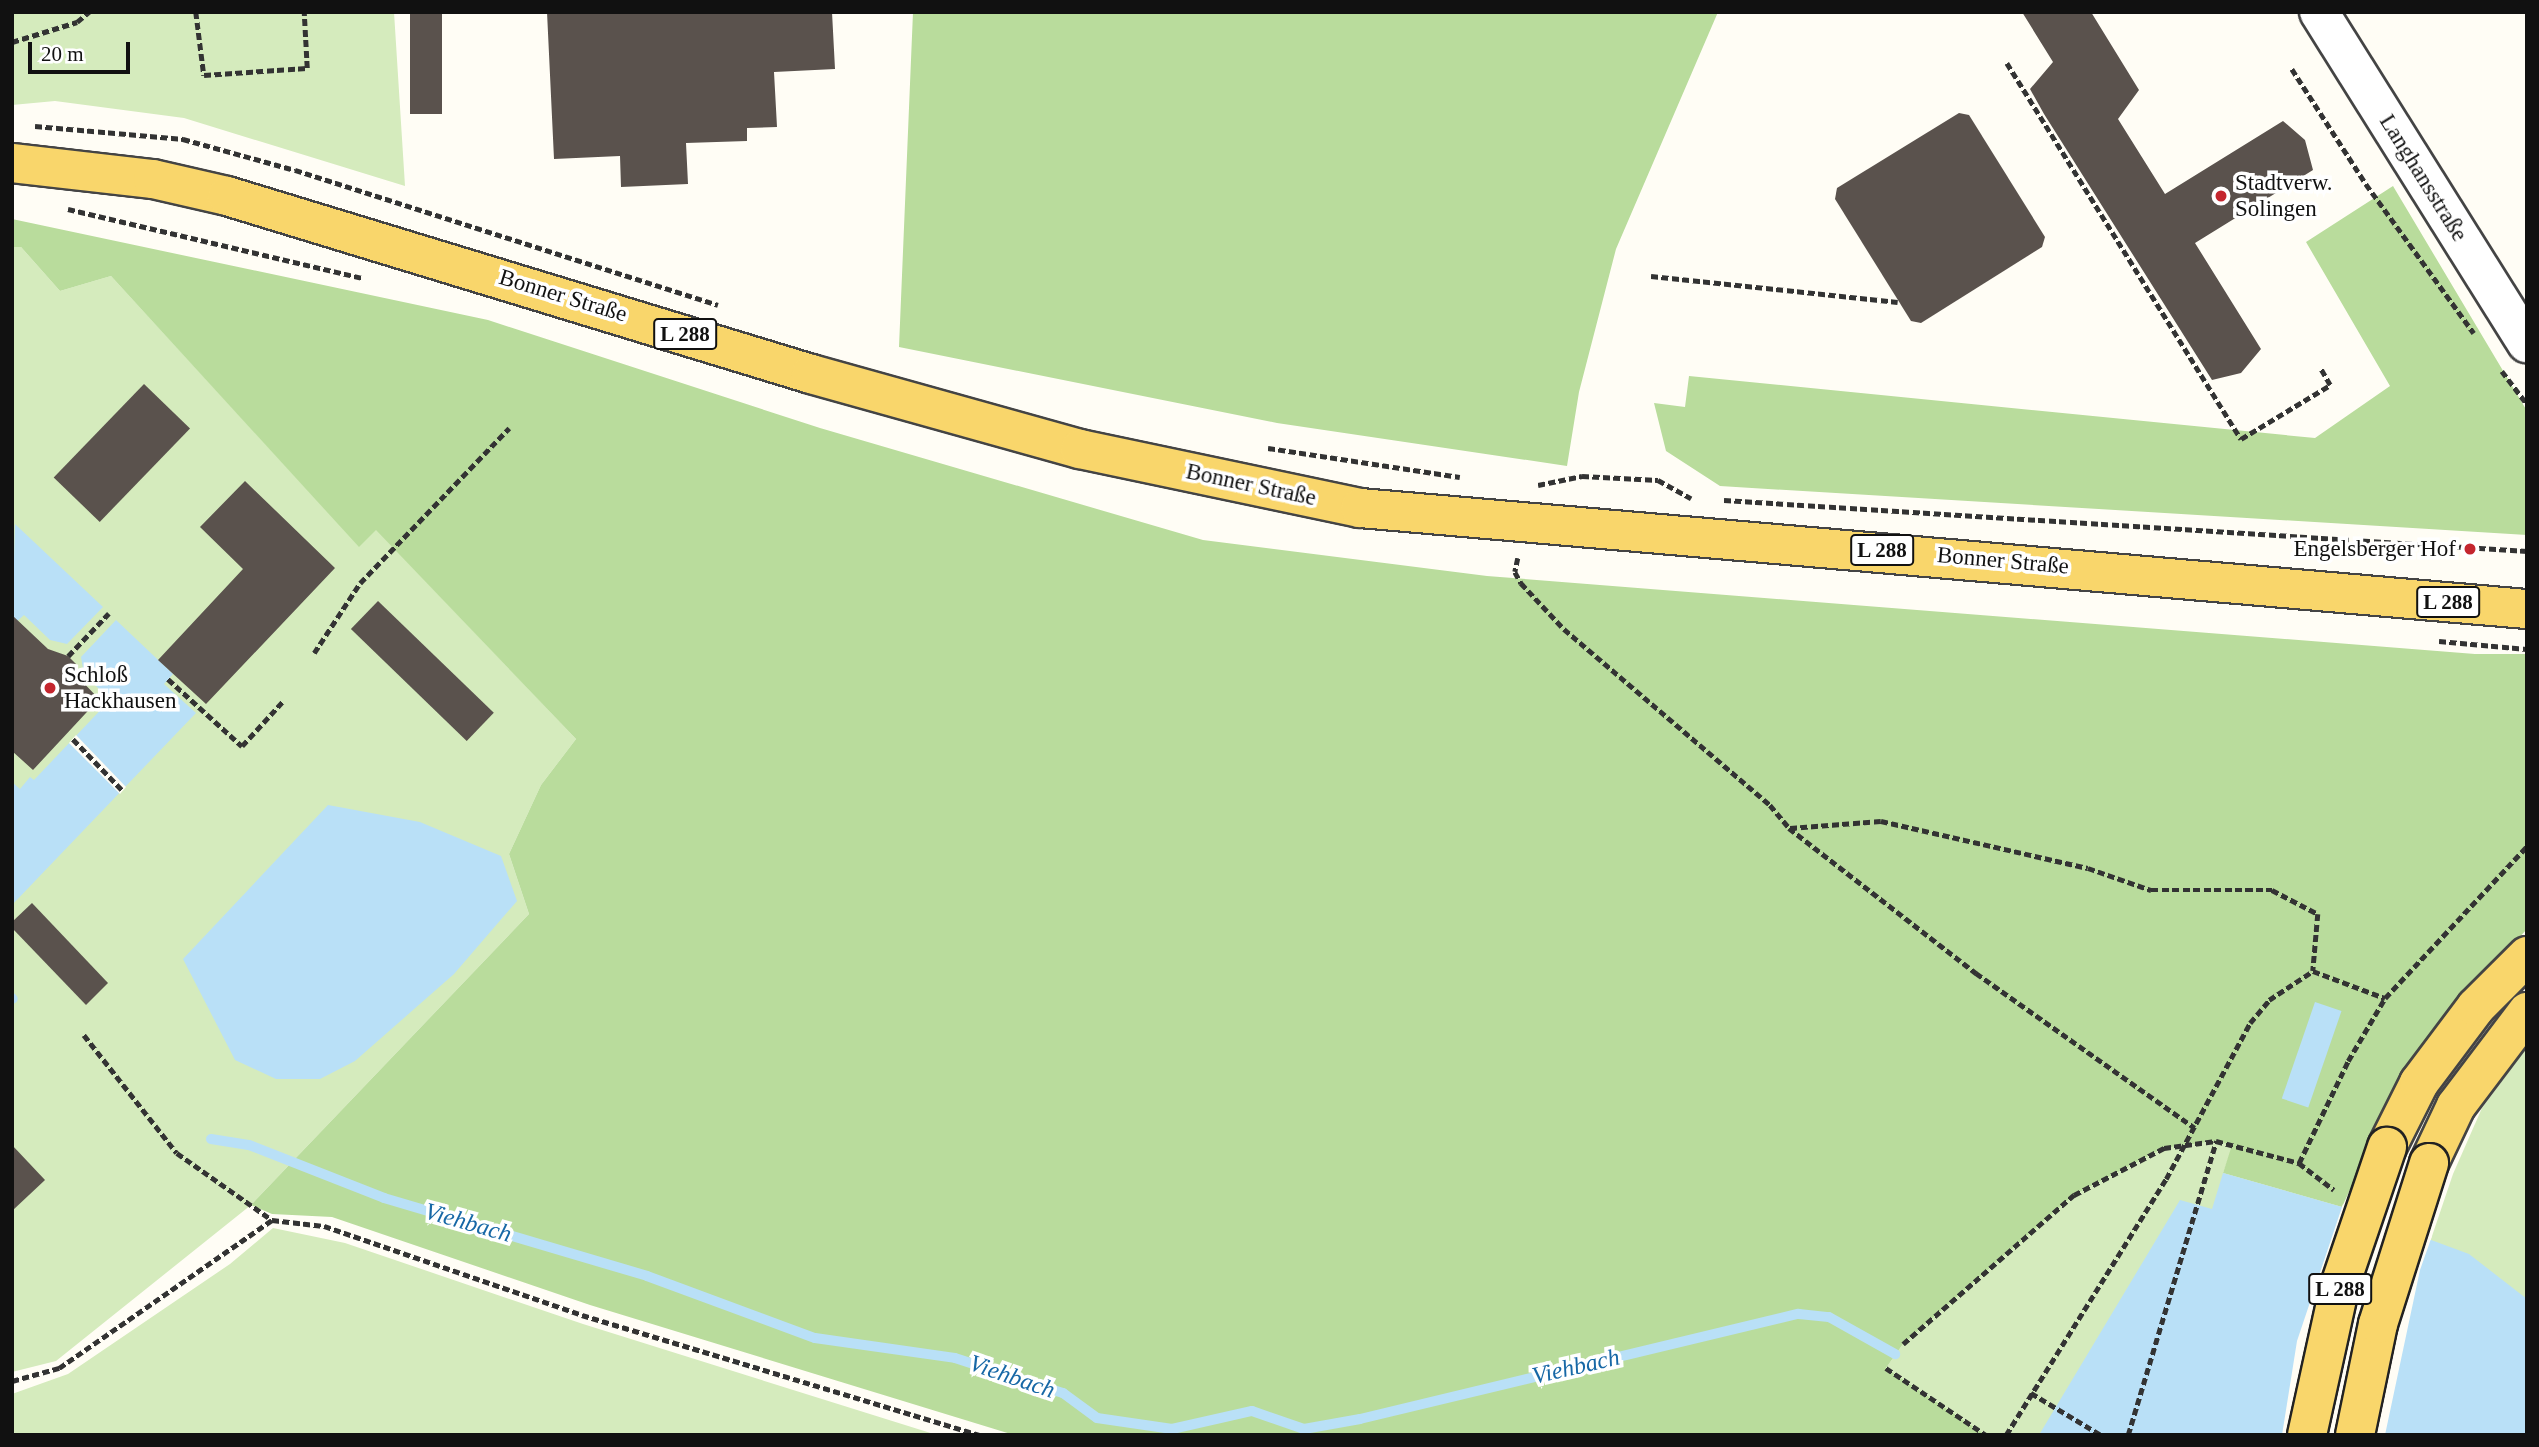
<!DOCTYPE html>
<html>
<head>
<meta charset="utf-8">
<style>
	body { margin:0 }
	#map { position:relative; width:2539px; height:1447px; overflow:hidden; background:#fffdf5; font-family:"Times New Roman",serif }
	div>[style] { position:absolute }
	.green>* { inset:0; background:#d5ebbd }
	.forest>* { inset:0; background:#b9dc9c }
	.water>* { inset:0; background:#b9e0f7; transform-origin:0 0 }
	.pier>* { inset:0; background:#fffdf5 }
	.stream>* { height:10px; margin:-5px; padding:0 5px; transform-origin:5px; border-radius:5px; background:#b9e0f7 }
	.building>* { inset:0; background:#5a524d; transform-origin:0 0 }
	.path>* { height:4.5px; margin-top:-2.25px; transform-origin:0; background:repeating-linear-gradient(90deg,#333 0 7px,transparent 0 10.5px) }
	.roads { filter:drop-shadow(2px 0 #444) drop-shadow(-2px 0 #444) drop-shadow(0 2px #444) drop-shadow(0 -2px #444) }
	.tertiary>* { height:38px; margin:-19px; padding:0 19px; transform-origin:19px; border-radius:19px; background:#fff }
	.primary>* { height:38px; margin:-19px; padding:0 19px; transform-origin:19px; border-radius:19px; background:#f9d66b }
	.bridges { filter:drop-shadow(2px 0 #222) drop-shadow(-2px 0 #222) drop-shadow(0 2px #222) drop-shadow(0 -2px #222) }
	.primary-bridge>* { height:38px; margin:-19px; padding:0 19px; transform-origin:19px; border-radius:19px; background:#f9d66b }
	.dots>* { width:19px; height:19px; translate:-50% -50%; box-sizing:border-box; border:4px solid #fff; border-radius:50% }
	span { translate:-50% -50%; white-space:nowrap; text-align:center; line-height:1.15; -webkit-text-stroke:7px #fff; paint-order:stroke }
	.shield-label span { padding:2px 5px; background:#fff; border:2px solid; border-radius:5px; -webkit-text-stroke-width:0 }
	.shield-label { font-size:21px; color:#111; font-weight:700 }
	.street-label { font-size:23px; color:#111 }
	.poi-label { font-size:23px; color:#111 }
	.left { translate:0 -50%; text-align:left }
	.right { translate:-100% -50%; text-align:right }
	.water-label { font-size:24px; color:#1768a6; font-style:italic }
	.frame { position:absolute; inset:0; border:14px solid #111; pointer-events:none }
	.scale { position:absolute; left:28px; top:42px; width:102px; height:32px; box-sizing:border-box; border:4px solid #111; border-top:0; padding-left:9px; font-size:21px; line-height:24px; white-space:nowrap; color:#111; -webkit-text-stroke:5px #fff; paint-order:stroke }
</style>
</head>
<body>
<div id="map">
	<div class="green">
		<div style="clip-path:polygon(12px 12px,394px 12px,405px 186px,184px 118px,55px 101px,12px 105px)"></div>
		<div style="clip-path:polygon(12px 247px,21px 247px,60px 291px,111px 276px,359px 546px,376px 529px,576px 739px,541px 785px,509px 854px,529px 914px,251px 1205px,56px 1361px,12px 1372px)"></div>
		<div style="clip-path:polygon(2527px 1047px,2527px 1435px,2385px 1435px,2431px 1239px,2453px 1174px,2482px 1108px)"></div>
		<div style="clip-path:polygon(2216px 1141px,2233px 1145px,2223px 1173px,2342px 1207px,2282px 1435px,1986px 1435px,1886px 1368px,1903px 1344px,2074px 1195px,2164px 1148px)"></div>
		<div style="clip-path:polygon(273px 1228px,345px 1243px,583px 1324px,937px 1435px,12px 1435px,12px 1394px,68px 1374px,230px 1264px)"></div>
	</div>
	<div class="forest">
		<div style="clip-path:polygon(913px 12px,1718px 12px,1616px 249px,1579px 392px,1567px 466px,1277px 423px,899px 347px)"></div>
		<div style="clip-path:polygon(2393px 186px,2527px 411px,2527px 535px,1720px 486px,1666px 451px,1654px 403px,1685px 407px,1689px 376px,2315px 438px,2390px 386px,2306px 242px)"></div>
		<div style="clip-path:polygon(12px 219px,488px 320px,820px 428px,1203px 540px,1487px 576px,2475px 654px,2527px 654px,2527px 929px,2434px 1030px,2399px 1084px,2342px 1207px,2223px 1173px,2232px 1145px,2216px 1141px,2164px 1148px,2074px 1195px,1903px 1344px,1886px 1368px,1986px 1435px,1014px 1435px,590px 1305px,332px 1217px,272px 1214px,251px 1205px,529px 914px,509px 854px,541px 785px,576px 739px,376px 530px,359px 547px,111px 276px,60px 291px,21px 247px,12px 247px)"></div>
	</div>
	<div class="water">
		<div style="clip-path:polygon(15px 524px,103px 607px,67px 644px,50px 640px,24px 615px,12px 626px)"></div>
		<div style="clip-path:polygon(116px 620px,173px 674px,164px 684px,196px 713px,12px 905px,12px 782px,20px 789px,30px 777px,34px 780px,110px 700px,84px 674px,81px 657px)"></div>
		<div style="clip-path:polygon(328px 805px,420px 822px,501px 856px,517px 901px,454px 974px,355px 1061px,320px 1079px,276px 1079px,235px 1060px,183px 959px)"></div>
		<div style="left:2315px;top:1002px;width:28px;height:102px;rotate:19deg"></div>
		<div style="clip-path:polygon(2223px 1173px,2342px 1207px,2469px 1254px,2527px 1299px,2527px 1435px,2039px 1435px,2180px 1200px,2212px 1209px)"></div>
	</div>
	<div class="pier">
		<div style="clip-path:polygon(76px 735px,126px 787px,120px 794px,69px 743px)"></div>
		<div style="clip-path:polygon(2343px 1204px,2432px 1236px,2420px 1270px,2385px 1435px,2282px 1435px,2297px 1341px)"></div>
	</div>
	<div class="stream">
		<div style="left:12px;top:998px;width:1px;rotate:45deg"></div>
		<div style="left:211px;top:1139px;width:38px;rotate:9deg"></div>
		<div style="left:249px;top:1145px;width:145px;rotate:21.4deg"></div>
		<div style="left:384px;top:1198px;width:274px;rotate:16.5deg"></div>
		<div style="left:647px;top:1276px;width:179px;rotate:20.3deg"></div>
		<div style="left:815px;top:1338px;width:141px;rotate:8.1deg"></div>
		<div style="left:955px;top:1358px;width:114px;rotate:18deg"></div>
		<div style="left:1063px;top:1393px;width:42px;rotate:36.3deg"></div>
		<div style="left:1097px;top:1418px;width:76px;rotate:8.3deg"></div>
		<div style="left:1172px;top:1429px;width:82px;rotate:-12.7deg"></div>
		<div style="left:1252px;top:1411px;width:55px;rotate:19.1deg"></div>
		<div style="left:1304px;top:1429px;width:57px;rotate:-10.1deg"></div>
		<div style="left:1360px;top:1419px;width:451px;rotate:-13.5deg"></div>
		<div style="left:1799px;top:1314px;width:30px;rotate:6deg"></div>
		<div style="left:1829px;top:1317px;width:76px;rotate:29.3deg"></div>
	</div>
	<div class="building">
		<div style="left:410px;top:12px;width:32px;height:102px"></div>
		<div style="clip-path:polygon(547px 12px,832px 12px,835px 69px,774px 72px,777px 127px,747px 128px,747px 141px,686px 143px,688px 184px,621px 187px,620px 156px,554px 159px)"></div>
		<div style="clip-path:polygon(2022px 12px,2091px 12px,2139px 90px,2118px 119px,2165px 194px,2283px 121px,2305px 140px,2313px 170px,2195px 243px,2261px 349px,2241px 373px,2212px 380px,2044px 114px,2030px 89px,2053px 62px)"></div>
		<div style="clip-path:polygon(1959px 113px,1969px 115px,2045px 237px,2042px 247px,1921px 323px,1911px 321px,1835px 199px,1837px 188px)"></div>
		<div style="left:144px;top:384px;width:64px;height:130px;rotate:44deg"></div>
		<div style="clip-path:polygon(245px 481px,335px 568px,206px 704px,158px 660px,243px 569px,200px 527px)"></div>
		<div style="left:378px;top:601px;width:161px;height:39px;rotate:44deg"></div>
		<div style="clip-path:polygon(12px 615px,48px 649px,68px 656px,76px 664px,77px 676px,99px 699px,33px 770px,12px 751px)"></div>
		<div style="clip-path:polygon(32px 903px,108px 983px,86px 1005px,12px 928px,12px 922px)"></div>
		<div style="clip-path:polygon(12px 1145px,45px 1180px,12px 1211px)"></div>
	</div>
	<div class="path">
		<div style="left:196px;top:12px;width:64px;rotate:82.8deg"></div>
		<div style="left:204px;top:75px;width:103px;rotate:-3.9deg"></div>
		<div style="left:307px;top:68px;width:56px;rotate:-93.1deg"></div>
		<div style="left:12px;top:42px;width:68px;rotate:-17.1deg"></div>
		<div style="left:77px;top:22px;width:16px;rotate:-40deg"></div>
		<div style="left:2007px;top:63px;width:443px;rotate:58.1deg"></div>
		<div style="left:2241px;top:439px;width:104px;rotate:-31.2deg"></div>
		<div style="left:2330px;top:385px;width:20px;rotate:-120deg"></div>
		<div style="left:2292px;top:69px;width:137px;rotate:57.2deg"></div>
		<div style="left:2366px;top:184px;width:184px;rotate:54.1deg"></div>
		<div style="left:35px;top:126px;width:149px;rotate:5deg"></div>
		<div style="left:183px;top:139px;width:116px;rotate:15.5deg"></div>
		<div style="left:295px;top:170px;width:444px;rotate:17.7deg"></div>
		<div style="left:68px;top:209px;width:303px;rotate:13.2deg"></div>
		<div style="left:1651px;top:276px;width:248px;rotate:6deg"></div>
		<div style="left:2502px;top:371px;width:41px;rotate:52.9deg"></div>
		<div style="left:1268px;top:448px;width:194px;rotate:8.6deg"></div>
		<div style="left:1538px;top:485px;width:45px;rotate:-11.6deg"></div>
		<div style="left:1582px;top:476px;width:76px;rotate:3deg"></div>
		<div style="left:1658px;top:480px;width:38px;rotate:29deg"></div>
		<div style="left:1724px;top:500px;width:805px;rotate:3.63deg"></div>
		<div style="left:1518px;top:558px;width:14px;rotate:102deg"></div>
		<div style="left:1515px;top:572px;width:13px;rotate:61deg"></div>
		<div style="left:1521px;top:583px;width:63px;rotate:46.9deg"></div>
		<div style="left:1564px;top:629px;width:271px;rotate:40.5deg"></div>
		<div style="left:1770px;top:805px;width:30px;rotate:50deg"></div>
		<div style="left:1789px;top:828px;width:237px;rotate:37.8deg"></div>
		<div style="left:1976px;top:973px;width:268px;rotate:35.3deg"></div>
		<div style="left:2439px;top:641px;width:88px;rotate:5.2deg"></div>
		<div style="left:314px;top:653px;width:84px;rotate:-56.7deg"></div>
		<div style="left:360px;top:583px;width:215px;rotate:-46.1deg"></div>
		<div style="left:68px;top:656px;width:59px;rotate:-46.4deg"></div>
		<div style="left:168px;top:679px;width:100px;rotate:42.2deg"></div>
		<div style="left:242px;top:746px;width:62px;rotate:-47.6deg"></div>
		<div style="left:73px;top:739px;width:72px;rotate:46.1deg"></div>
		<div style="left:1790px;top:828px;width:91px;rotate:-4.4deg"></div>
		<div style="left:1881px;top:821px;width:212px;rotate:12.8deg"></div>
		<div style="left:2088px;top:868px;width:67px;rotate:19.2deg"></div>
		<div style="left:2151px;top:890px;width:121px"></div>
		<div style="left:2272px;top:890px;width:52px;rotate:27.6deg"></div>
		<div style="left:2318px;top:914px;width:57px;rotate:95deg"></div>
		<div style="left:84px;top:1035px;width:150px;rotate:51.8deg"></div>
		<div style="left:177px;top:1153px;width:116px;rotate:35.2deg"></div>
		<div style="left:2299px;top:1163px;width:44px;rotate:37.6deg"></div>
		<div style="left:1903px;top:1344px;width:227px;rotate:-41.1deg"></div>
		<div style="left:2074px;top:1195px;width:102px;rotate:-27.6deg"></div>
		<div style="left:2164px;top:1148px;width:52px;rotate:-7.7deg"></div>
		<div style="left:2216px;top:1141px;width:86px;rotate:14.8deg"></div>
		<div style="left:2299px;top:1163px;width:113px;rotate:-64.3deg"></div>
		<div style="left:2348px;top:1061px;width:73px;rotate:-59.6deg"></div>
		<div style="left:2385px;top:998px;width:208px;rotate:-46.9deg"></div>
		<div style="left:1886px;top:1368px;width:120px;rotate:33.8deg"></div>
		<div style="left:12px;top:1381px;width:49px;rotate:-15.5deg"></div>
		<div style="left:59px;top:1368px;width:259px;rotate:-34.8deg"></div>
		<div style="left:272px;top:1220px;width:52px;rotate:6.6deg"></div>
		<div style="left:324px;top:1226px;width:273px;rotate:19deg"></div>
		<div style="left:582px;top:1315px;width:415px;rotate:16.8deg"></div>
		<div style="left:2031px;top:1393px;width:82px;rotate:31deg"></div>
		<div style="left:2006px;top:1435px;width:302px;rotate:-58deg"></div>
		<div style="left:2166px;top:1179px;width:177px;rotate:-61.7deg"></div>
		<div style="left:2250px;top:1023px;width:30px;rotate:-50deg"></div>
		<div style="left:2269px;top:1000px;width:53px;rotate:-33.4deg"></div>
		<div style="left:2313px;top:971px;width:77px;rotate:20.6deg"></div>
		<div style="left:2128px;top:1435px;width:307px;rotate:-73.3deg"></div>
	</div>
	<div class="roads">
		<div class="tertiary">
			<div style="left:2319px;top:12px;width:391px;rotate:57.9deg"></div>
		</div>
		<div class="primary">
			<div style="left:12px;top:163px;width:142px;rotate:6.5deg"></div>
			<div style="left:153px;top:179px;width:76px;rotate:12.9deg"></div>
			<div style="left:227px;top:196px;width:611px;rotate:16.95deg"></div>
			<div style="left:811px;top:374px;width:279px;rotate:15.6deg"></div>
			<div style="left:1080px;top:449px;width:286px;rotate:11.9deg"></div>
			<div style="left:1360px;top:508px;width:1171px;rotate:4.95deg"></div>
			<div style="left:2387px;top:1147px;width:72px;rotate:-63.4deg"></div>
			<div style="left:2419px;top:1083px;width:95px;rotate:-53.1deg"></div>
			<div style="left:2476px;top:1007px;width:72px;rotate:-45deg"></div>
			<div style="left:2429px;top:1163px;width:63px;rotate:-64.7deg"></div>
			<div style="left:2456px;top:1106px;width:118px;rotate:-52.9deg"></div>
		</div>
	</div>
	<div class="bridges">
		<div class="primary-bridge">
			<div style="left:2307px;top:1435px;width:154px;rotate:-77.6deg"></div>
			<div style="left:2340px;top:1285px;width:146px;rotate:-71.2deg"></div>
			<div style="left:2355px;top:1435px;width:113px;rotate:-78.3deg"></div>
			<div style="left:2378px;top:1324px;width:169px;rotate:-72.4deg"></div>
		</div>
	</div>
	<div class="dots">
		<div style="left:2221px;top:196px;background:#c4262e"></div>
		<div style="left:2470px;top:549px;background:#c4262e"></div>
		<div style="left:50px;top:688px;background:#c4262e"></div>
	</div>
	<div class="shield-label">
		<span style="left:685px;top:334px">L 288</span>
		<span style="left:1882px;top:550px">L 288</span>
		<span style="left:2448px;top:602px">L 288</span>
		<span style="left:2340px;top:1289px">L 288</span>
	</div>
	<div class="street-label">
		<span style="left:2423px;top:178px;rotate:58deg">Langhansstraße</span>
		<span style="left:563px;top:296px;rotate:17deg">Bonner Straße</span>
		<span style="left:1251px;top:485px;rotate:12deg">Bonner Straße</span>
		<span style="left:2003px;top:561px;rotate:5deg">Bonner Straße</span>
	</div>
	<div class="poi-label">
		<span class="left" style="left:2235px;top:196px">Stadtverw.<br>Solingen</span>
		<span class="right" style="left:2456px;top:549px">Engelsberger Hof</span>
		<span class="left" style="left:64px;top:688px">Schloß<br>Hackhausen</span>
	</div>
	<div class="water-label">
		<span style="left:468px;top:1223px;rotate:16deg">Viehbach</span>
		<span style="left:1576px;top:1367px;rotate:-13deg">Viehbach</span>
		<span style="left:1012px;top:1377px;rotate:19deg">Viehbach</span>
	</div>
	<div class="frame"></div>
	<div class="scale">20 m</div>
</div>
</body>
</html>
